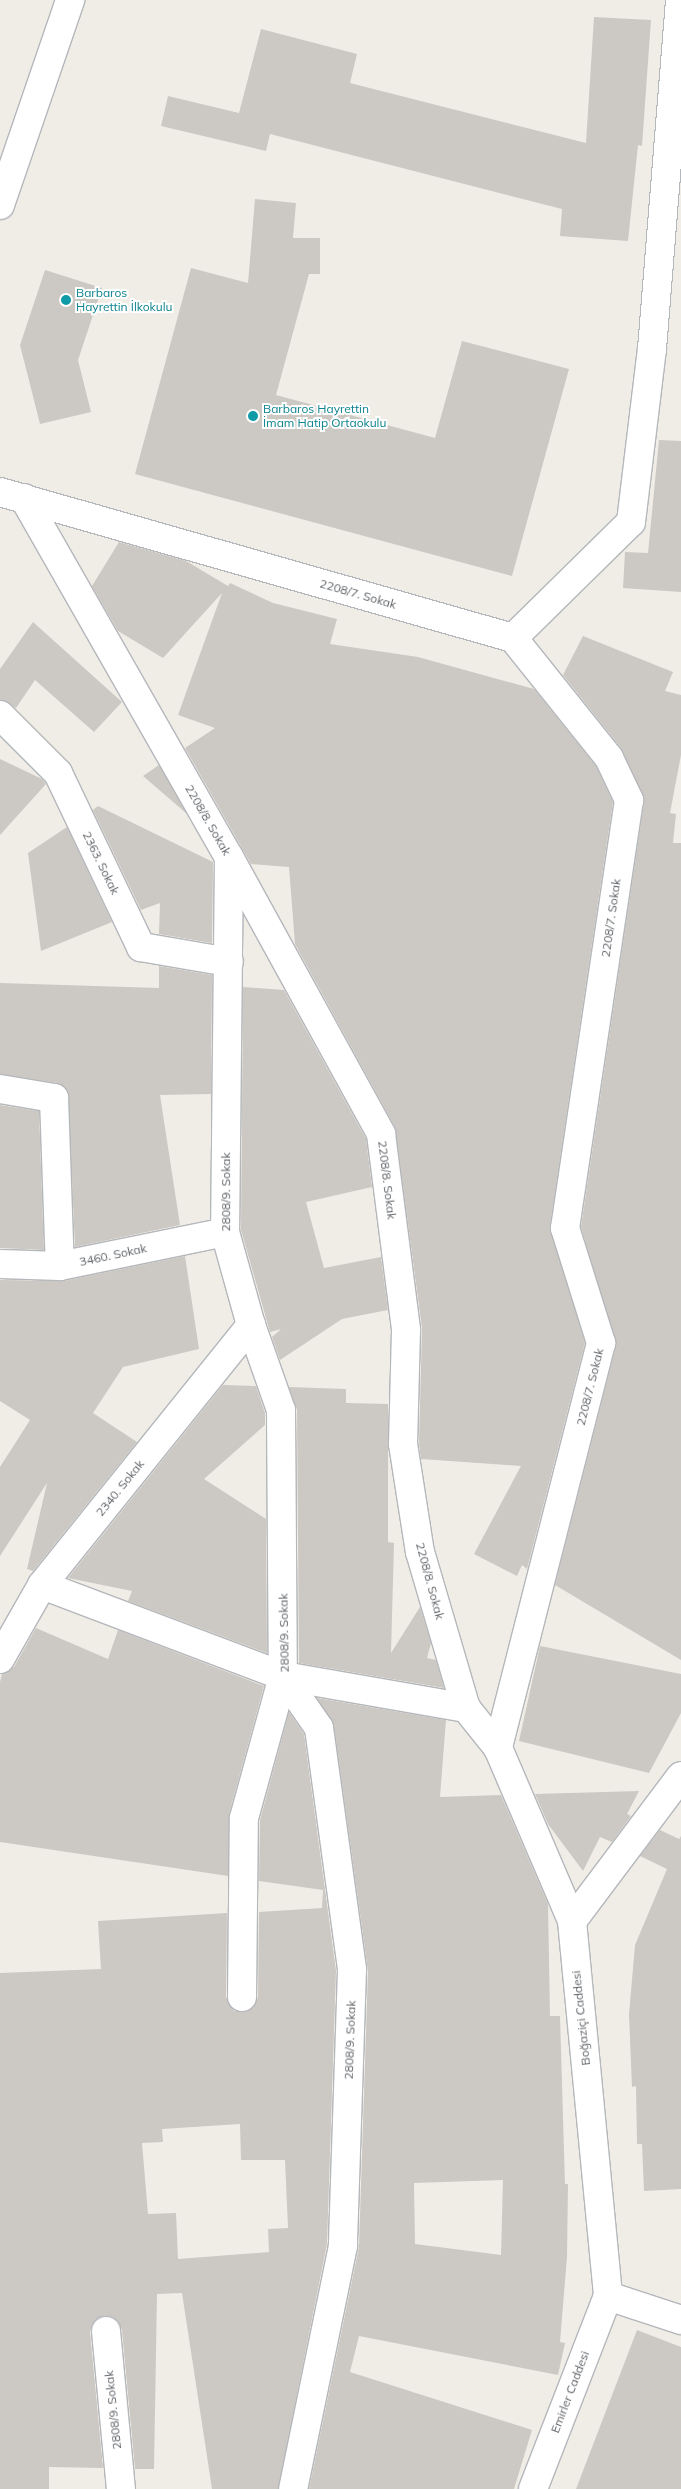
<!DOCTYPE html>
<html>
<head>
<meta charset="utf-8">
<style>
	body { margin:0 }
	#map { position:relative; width:681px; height:2489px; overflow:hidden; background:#f0ede7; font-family:Mulish,sans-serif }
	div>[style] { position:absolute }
	.building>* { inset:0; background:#ccc8c4 }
	.roads { filter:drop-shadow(1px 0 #b4b7bb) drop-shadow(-1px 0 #b4b7bb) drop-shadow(0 1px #b4b7bb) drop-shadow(0 -1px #b4b7bb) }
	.minor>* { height:28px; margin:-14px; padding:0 14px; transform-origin:14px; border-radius:14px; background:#fff }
	.tertiary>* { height:28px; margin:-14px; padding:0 14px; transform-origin:14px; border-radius:14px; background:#fff }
	.dots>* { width:14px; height:14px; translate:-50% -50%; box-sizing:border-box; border:2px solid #fff; border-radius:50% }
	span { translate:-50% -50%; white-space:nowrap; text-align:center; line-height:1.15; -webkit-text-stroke:4px #fff; paint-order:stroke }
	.culture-label { font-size:12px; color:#0d838f }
	.left { translate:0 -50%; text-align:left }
	.street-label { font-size:12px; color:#5e6267 }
</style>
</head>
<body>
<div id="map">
	<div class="building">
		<div style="clip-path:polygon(594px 17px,651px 20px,642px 146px,638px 145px,628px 241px,560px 236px,562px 209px,270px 134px,266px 151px,161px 126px,168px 96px,239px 113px,261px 29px,357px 54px,350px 83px,586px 143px)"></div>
		<div style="clip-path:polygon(255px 199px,296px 203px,293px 238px,320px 238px,320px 274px,309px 274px,276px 395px,435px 438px,462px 341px,569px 369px,512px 576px,135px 474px,191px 268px,248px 283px)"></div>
		<div style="clip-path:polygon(45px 270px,102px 288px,78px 360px,91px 412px,40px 424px,20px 345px)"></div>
		<div style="clip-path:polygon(659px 440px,681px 441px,681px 592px,623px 588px,625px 552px,648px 553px)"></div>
		<div style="clip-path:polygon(119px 542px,186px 561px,228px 586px,230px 583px,273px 603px,337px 619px,330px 644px,418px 657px,534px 689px,596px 766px,613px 802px,550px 1226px,585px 1343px,527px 1569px,522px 1565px,517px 1576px,474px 1554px,521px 1466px,421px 1459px,419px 1443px,422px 1328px,395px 1127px,295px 944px,289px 867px,251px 864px,185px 748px,215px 728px,178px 715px,222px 593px,163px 658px,118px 631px,92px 586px)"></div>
		<div style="clip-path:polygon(33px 622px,122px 702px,94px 732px,35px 680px,16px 708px,0 700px,0 669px)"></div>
		<div style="clip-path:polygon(583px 636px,673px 672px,665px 691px,681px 695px,681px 755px,670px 813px,676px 814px,673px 843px,681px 843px,681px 1660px,555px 1585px,616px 1346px,581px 1227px,644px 802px,621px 748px,563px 675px)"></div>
		<div style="clip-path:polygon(0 759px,42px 779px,46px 784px,0 835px)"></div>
		<div style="clip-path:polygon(159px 765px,187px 814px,143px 776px)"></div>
		<div style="clip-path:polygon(98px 806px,213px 862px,212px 943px,159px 934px,160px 903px,141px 910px,93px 810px)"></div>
		<div style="clip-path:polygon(67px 827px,112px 922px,41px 951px,28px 853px)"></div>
		<div style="clip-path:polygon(159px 966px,212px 975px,211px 1094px,160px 1095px,180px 1225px,75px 1247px,68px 1091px,57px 1083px,0 1074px,0 983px,159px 988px)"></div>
		<div style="clip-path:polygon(243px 987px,284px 990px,366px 1139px,372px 1187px,306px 1202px,324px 1268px,381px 1257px,388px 1310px,342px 1319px,280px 1360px,272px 1337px,281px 1329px,270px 1332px,241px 1230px)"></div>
		<div style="clip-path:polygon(0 1105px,39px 1111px,44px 1250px,0 1248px)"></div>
		<div style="clip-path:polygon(185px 1256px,199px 1349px,123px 1367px,93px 1413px,137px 1442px,33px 1571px,27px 1569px,47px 1483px,0 1556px,0 1467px,30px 1420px,0 1401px,0 1280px,63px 1281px)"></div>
		<div style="clip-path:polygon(223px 1385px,256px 1386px,265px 1413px,265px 1425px,204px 1479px,266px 1519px,267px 1653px,128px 1601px,132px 1591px,68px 1578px)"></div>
		<div style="clip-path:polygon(289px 1387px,346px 1389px,346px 1403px,388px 1404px,388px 1542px,394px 1543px,391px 1653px,420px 1607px,431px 1643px,427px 1658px,436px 1660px,444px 1688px,299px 1663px,297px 1410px)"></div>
		<div style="clip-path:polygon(36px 1628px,108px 1659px,118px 1630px,264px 1686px,229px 1814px,228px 1876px,0 1842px,0 1682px,2px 1674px,14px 1667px)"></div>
		<div style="clip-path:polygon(540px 1646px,681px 1674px,681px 1713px,649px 1773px,519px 1741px)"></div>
		<div style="clip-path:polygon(evenodd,317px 1698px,446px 1720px,440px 1797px,501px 1795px,548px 1904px,550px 2016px,560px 2016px,565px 2184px,568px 2184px,567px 2257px,560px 2342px,565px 2343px,558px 2375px,359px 2336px,350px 2372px,532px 2430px,514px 2489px,309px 2489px,359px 2247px,368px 1971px,334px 1726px,317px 1698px,503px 2180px,501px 2255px,415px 2244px,414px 2183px,503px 2180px)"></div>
		<div style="clip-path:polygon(evenodd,289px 1712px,304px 1734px,336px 1971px,327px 2244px,278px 2489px,212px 2489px,182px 2293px,157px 2294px,154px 2469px,135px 2469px,122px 2330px,113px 2317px,104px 2316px,92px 2324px,90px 2332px,103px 2468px,49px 2467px,49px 2489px,0 2489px,0 1973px,101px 1969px,98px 1921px,227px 1913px,226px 1997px,234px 2011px,250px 2010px,258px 1997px,259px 1912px,322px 1908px,323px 1890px,259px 1881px,260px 1820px,289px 1712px,240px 2124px,241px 2160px,285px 2160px,288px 2228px,268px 2229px,269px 2252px,178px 2259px,176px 2213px,148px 2214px,142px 2143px,163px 2142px,162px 2129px,240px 2124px)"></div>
		<div style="clip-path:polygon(639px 1791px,627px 1814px,631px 1816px,612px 1842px,600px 1837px,583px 1871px,548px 1824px,535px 1794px)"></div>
		<div style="clip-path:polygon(660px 1830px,679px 1839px,681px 1836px,681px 2189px,644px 2191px,642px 2144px,637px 2144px,636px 2086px,632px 2087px,629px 2014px,635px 1945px,667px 1869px,640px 1856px)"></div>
		<div style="clip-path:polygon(637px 2330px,681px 2347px,681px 2489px,576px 2489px)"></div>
	</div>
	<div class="roads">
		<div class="minor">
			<div style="left:0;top:492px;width:533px;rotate:15.89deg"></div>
			<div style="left:513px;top:638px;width:154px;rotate:51.3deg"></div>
			<div style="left:609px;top:758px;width:47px;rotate:64.5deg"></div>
			<div style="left:629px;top:800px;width:433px;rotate:98.5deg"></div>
			<div style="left:565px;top:1228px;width:121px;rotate:72.6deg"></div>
			<div style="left:601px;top:1343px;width:418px;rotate:104.3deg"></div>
			<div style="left:24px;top:498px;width:413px;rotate:60.3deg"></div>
			<div style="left:229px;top:857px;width:316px;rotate:61.2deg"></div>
			<div style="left:381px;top:1134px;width:198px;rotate:82.7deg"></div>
			<div style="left:406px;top:1330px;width:114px;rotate:91.5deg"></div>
			<div style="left:403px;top:1444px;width:109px;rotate:81.1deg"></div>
			<div style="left:420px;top:1552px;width:163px;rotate:73.6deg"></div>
			<div style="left:466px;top:1708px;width:51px;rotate:51.3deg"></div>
			<div style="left:498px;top:1748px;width:188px;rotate:66.8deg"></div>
			<div style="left:513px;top:638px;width:165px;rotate:-44.5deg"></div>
			<div style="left:631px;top:522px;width:174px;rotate:-83.1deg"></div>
			<div style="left:652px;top:349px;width:350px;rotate:-85.4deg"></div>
			<div style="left:0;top:715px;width:82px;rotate:45deg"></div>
			<div style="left:58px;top:773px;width:193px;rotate:64.5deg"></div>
			<div style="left:141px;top:947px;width:89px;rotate:9.7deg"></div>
			<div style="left:229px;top:857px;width:375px;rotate:90.6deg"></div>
			<div style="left:225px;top:1232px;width:97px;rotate:74.4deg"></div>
			<div style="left:251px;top:1325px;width:90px;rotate:70.6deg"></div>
			<div style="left:281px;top:1410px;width:266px;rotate:89.6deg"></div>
			<div style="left:283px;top:1676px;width:63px;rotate:55.3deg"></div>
			<div style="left:319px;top:1728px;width:244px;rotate:82.2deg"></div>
			<div style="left:352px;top:1970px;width:276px;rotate:91.9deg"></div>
			<div style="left:343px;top:2246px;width:248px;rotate:101.6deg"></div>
			<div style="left:0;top:1089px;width:55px;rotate:9.5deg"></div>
			<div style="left:54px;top:1098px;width:168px;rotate:88deg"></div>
			<div style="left:0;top:1264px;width:60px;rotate:1.9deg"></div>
			<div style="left:60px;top:1266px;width:168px;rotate:-11.6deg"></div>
			<div style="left:42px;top:1585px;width:258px;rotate:20.7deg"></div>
			<div style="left:283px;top:1676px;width:186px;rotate:9.9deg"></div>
			<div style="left:0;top:1659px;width:85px;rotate:-60.4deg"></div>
			<div style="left:42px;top:1585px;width:334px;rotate:-51.2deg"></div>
			<div style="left:242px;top:1997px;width:179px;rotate:-89.4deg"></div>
			<div style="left:244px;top:1818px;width:147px;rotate:-74.6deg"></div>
			<div style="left:106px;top:2331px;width:159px;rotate:84.6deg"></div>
			<div style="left:533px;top:2489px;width:207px;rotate:-68.8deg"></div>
		</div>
		<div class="tertiary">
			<div style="left:0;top:205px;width:217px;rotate:-71.1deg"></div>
			<div style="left:681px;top:1776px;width:181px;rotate:126.9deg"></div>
			<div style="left:572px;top:1921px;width:377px;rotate:84.5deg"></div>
			<div style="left:608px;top:2296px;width:77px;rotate:18.2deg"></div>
		</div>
	</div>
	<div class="dots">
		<div style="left:66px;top:300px;background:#0f9aa8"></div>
		<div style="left:253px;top:416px;background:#0f9aa8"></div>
	</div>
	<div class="culture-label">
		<span class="left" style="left:76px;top:300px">Barbaros<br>Hayrettin İlkokulu</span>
		<span class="left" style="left:263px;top:416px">Barbaros Hayrettin<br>İmam Hatip Ortaokulu</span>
	</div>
	<div class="street-label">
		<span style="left:358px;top:594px;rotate:16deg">2208/7. Sokak</span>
		<span style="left:208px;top:820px;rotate:60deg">2208/8. Sokak</span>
		<span style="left:101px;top:863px;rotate:64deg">2363. Sokak</span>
		<span style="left:611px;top:918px;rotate:-82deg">2208/7. Sokak</span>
		<span style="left:387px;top:1180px;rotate:83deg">2208/8. Sokak</span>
		<span style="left:226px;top:1192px;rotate:-90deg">2808/9. Sokak</span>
		<span style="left:113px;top:1255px;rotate:-12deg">3460. Sokak</span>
		<span style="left:590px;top:1387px;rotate:-76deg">2208/7. Sokak</span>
		<span style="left:120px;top:1488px;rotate:-51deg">2340. Sokak</span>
		<span style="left:430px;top:1581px;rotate:75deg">2208/8. Sokak</span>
		<span style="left:284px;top:1633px;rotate:-91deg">2808/9. Sokak</span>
		<span style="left:581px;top:2018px;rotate:-96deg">Boğaziçi Caddesi</span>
		<span style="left:350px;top:2040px;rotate:-88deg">2808/9. Sokak</span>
		<span style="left:570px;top:2392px;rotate:-69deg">Emirler Caddesi</span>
		<span style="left:113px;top:2410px;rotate:-96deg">2808/9. Sokak</span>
	</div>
</div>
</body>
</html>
